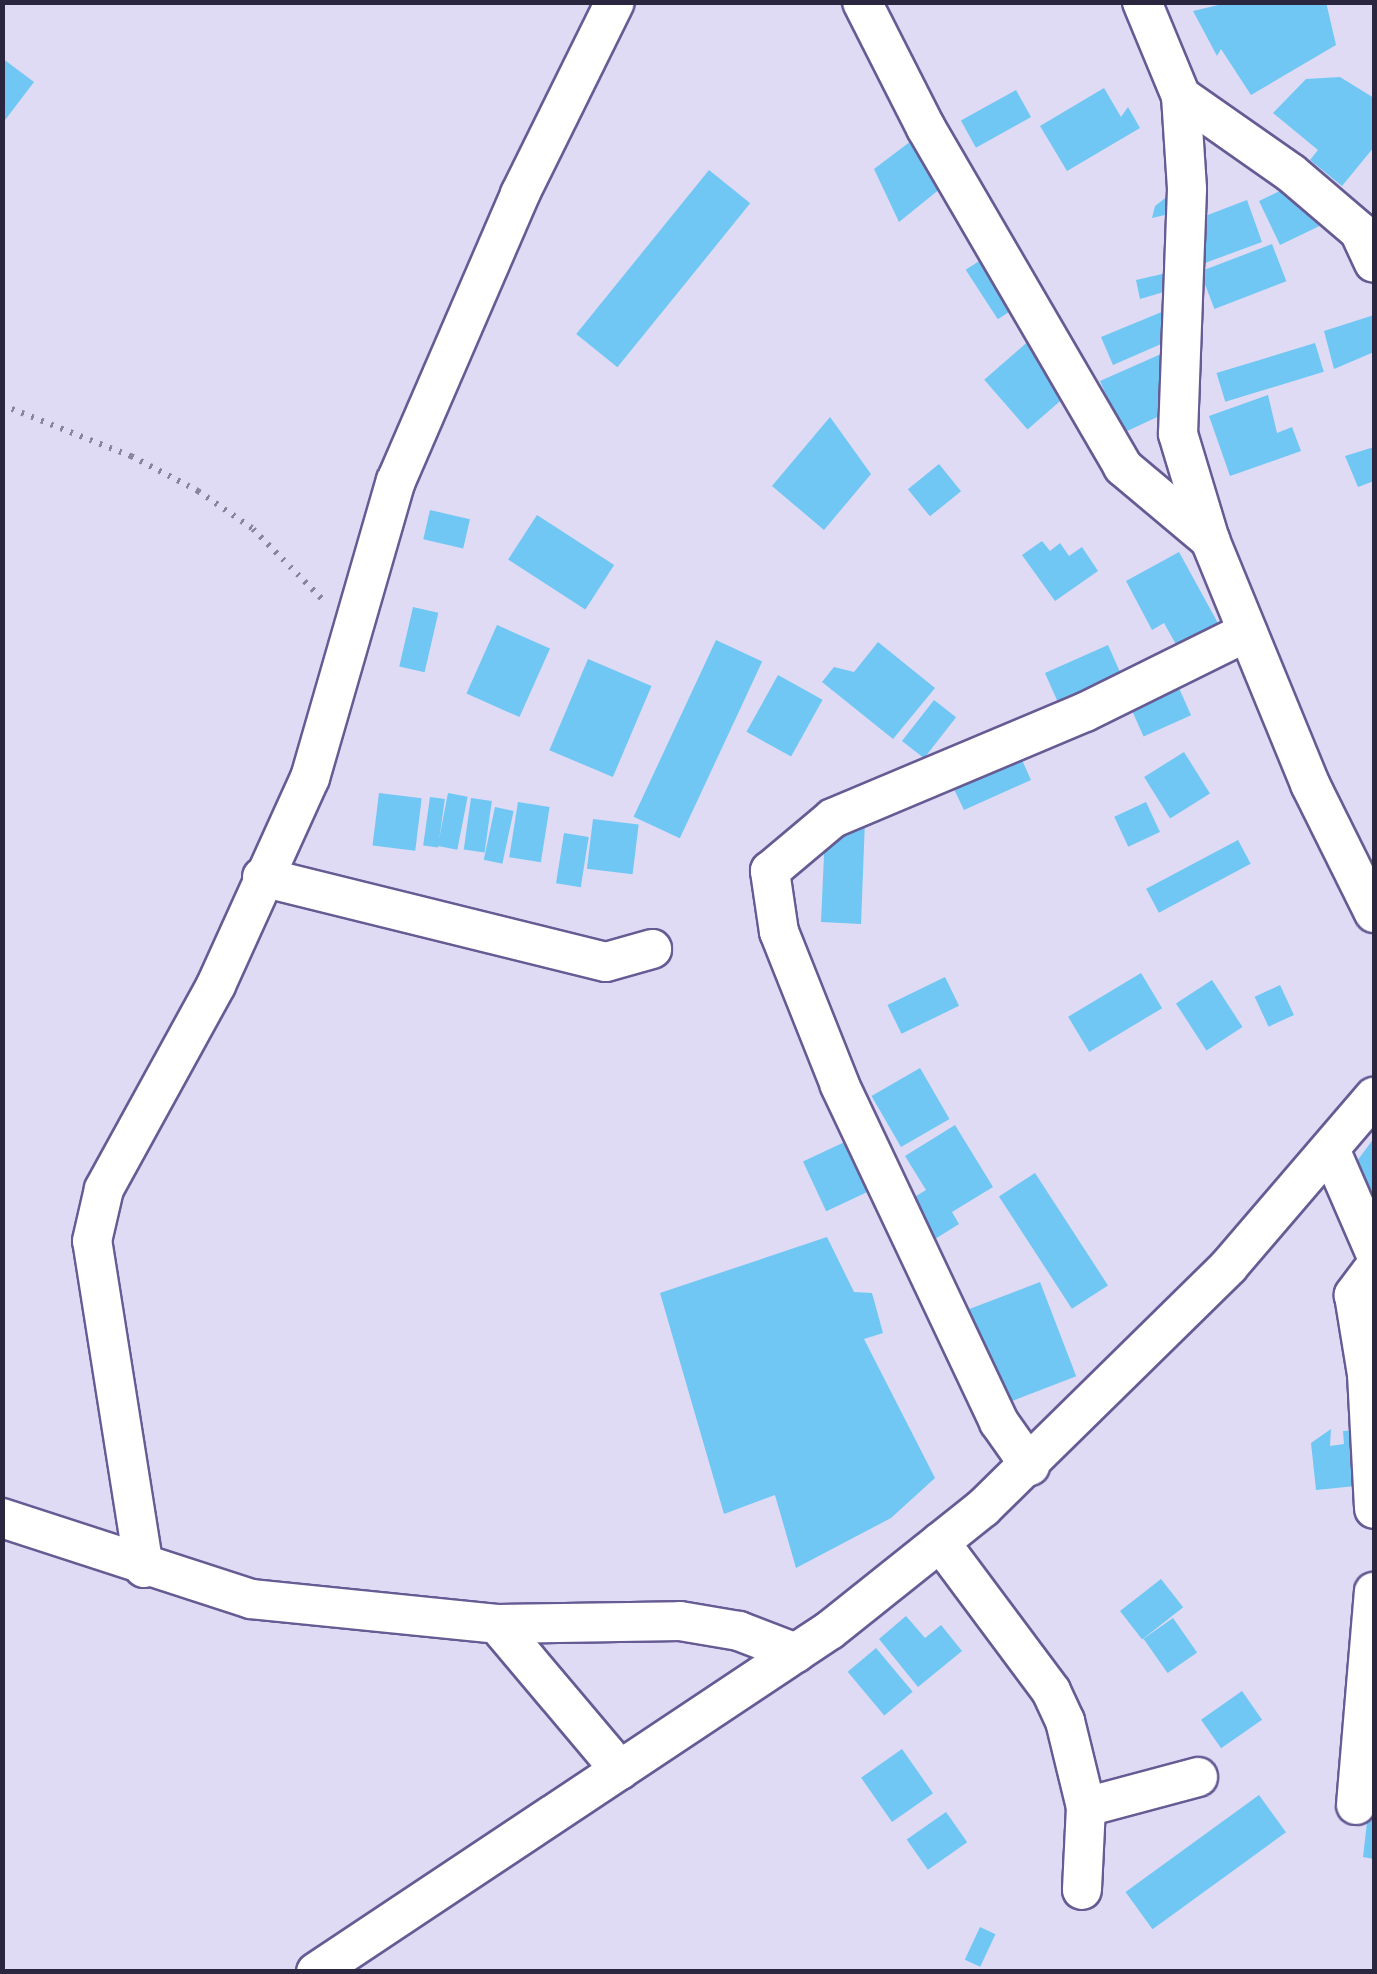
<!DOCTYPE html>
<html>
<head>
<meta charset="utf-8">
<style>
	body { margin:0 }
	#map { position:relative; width:1377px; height:1974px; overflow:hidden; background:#dfdbf5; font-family:"PT Sans Narrow",sans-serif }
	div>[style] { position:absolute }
	.building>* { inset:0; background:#70c7f3; transform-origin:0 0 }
	.path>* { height:6px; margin-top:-3px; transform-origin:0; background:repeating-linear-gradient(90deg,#88849d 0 2.5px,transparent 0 10.5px) }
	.roads { filter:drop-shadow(2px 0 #675b94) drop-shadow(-2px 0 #675b94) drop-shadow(0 2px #675b94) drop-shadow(0 -2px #675b94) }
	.minor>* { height:38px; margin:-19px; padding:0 19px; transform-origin:19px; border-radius:19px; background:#fff }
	span { translate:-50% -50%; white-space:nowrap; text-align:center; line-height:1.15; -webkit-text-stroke:8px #fff; paint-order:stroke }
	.frame { position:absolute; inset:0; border:5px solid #2b263f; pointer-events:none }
</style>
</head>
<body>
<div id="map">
	<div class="building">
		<div style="clip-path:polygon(1231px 2px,1326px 2px,1336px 45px,1251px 95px,1221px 49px,1217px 56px,1193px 11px)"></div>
		<div style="clip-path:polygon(2px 58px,34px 82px,2px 124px)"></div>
		<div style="clip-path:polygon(1340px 77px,1374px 98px,1374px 147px,1342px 186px,1310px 160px,1318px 150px,1273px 113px,1306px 79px)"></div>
		<div style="clip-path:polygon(1104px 88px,1121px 117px,1128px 107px,1140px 128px,1067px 171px,1040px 126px)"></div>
		<div style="left:1016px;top:90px;width:31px;height:63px;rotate:61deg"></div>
		<div style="clip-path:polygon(915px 138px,946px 184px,899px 222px,874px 169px)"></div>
		<div style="left:709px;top:170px;width:53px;height:211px;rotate:39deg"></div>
		<div style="clip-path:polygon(1294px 184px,1332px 220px,1280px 245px,1259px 201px)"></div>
		<div style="clip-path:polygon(1178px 188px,1178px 212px,1152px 218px,1155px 206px)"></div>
		<div style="clip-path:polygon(1247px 200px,1262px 242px,1205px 263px,1205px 216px)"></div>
		<div style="left:1272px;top:244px;width:40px;height:77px;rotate:69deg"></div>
		<div style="left:990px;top:254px;width:59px;height:29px;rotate:57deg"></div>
		<div style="clip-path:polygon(1171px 272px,1174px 289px,1140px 299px,1136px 280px)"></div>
		<div style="clip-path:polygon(1169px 309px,1168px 341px,1113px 365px,1101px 337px)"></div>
		<div style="clip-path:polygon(1374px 315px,1374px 352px,1334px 369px,1324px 331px)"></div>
		<div style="left:1031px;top:339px;width:66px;height:62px;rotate:49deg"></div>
		<div style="left:1315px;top:343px;width:30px;height:103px;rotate:73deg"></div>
		<div style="clip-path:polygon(1161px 354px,1170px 411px,1123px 433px,1100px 381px)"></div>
		<div style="clip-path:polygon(1268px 395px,1277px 433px,1292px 427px,1301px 451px,1230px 476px,1209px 416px)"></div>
		<div style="clip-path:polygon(830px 417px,871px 474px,824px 530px,772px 486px)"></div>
		<div style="clip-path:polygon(1374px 447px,1374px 481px,1358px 487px,1345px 456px)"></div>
		<div style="left:939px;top:464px;width:35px;height:40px;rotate:51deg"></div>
		<div style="left:430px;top:510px;width:41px;height:30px;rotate:13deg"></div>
		<div style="left:537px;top:515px;width:92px;height:53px;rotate:33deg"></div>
		<div style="clip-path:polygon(1042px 541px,1050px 551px,1060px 543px,1069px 556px,1082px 547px,1098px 571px,1055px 601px,1022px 555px)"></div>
		<div style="clip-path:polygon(1179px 552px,1219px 625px,1178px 648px,1164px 623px,1152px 630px,1126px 581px)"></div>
		<div style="left:413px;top:607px;width:26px;height:61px;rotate:13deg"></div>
		<div style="left:497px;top:625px;width:58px;height:75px;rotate:24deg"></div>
		<div style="left:716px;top:640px;width:51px;height:195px;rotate:25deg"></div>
		<div style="clip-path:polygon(878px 642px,935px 688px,893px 739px,822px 682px,834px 667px,854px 672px)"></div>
		<div style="left:1108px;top:645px;width:36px;height:69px;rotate:66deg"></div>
		<div style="left:588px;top:659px;width:69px;height:99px;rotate:23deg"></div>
		<div style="left:778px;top:675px;width:51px;height:65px;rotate:29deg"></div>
		<div style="left:1174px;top:677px;width:42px;height:52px;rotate:66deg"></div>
		<div style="left:934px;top:700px;width:28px;height:52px;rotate:38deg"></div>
		<div style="left:1184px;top:752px;width:49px;height:47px;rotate:58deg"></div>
		<div style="clip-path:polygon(1022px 760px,1031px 780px,964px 810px,949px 779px,963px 773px,968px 784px)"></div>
		<div style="left:379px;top:793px;width:43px;height:53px;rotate:7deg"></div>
		<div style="left:448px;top:793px;width:20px;height:54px;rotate:11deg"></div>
		<div style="left:430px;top:797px;width:15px;height:49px;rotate:8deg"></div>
		<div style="left:471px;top:798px;width:21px;height:52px;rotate:8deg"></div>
		<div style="left:518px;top:802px;width:32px;height:56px;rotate:9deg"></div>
		<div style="left:1146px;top:802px;width:33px;height:35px;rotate:65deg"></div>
		<div style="left:495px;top:807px;width:19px;height:54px;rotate:12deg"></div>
		<div style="left:593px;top:819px;width:46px;height:50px;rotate:7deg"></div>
		<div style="clip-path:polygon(865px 820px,861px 924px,821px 922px,825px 833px)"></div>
		<div style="left:564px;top:833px;width:25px;height:51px;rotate:9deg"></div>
		<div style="left:1238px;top:840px;width:27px;height:104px;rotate:62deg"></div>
		<div style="left:1141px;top:973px;width:41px;height:85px;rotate:59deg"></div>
		<div style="left:945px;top:977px;width:32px;height:64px;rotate:64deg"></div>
		<div style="left:1212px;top:980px;width:56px;height:43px;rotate:57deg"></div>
		<div style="left:1280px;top:985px;width:33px;height:28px;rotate:65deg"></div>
		<div style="left:920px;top:1068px;width:59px;height:56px;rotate:60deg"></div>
		<div style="clip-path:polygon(955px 1125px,993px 1187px,952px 1212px,959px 1224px,927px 1244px,903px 1204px,926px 1190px,905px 1156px)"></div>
		<div style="clip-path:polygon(1374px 1138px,1374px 1225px,1346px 1176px)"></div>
		<div style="left:851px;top:1139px;width:55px;height:53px;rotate:65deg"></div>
		<div style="left:1035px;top:1173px;width:134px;height:43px;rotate:57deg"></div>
		<div style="clip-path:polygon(827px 1237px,854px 1292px,872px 1293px,883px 1333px,864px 1339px,935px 1478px,891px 1518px,796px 1568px,775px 1495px,724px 1514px,660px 1293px)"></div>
		<div style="left:1040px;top:1282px;width:101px;height:77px;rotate:69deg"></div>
		<div style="clip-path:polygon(1331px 1429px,1330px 1446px,1344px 1444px,1343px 1431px,1362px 1430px,1366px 1485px,1316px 1490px,1311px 1443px)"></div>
		<div style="left:1161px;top:1579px;width:36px;height:52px;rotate:52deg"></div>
		<div style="clip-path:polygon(906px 1616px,925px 1638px,941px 1625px,962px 1651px,918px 1687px,879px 1639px)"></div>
		<div style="left:1173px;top:1618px;width:42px;height:36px;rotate:55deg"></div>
		<div style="left:876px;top:1648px;width:57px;height:37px;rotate:50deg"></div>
		<div style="left:1242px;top:1691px;width:35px;height:50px;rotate:55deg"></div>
		<div style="left:902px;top:1749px;width:54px;height:50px;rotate:55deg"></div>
		<div style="left:1259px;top:1795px;width:46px;height:165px;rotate:54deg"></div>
		<div style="clip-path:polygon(1369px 1805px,1374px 1806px,1374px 1859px,1363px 1857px)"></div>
		<div style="left:946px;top:1812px;width:37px;height:48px;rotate:55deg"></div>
		<div style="left:980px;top:1927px;width:17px;height:36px;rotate:25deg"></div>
	</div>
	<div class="path">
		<div style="left:2px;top:405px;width:139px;rotate:21.6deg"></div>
		<div style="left:131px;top:456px;width:76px;rotate:27.6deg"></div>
		<div style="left:198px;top:491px;width:67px;rotate:34.6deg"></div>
		<div style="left:253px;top:529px;width:103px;rotate:45.4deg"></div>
	</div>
	<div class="roads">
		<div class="minor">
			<div style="left:862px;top:2px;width:141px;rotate:63.1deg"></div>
			<div style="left:926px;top:128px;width:392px;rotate:59.8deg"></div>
			<div style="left:1123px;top:467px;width:114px;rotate:40deg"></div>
			<div style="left:1210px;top:540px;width:264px;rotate:67.7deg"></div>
			<div style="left:1310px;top:784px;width:144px;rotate:63.6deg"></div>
			<div style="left:1142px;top:2px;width:102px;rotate:67.5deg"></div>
			<div style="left:1181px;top:96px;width:93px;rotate:86.3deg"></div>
			<div style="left:1187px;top:189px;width:245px;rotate:92.1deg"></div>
			<div style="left:1178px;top:434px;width:111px;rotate:73.2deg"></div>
			<div style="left:1181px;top:96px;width:134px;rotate:35deg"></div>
			<div style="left:1291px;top:173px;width:89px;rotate:40.5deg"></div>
			<div style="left:1359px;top:231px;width:35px;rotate:65deg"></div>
			<div style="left:262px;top:877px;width:354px;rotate:13.9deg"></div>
			<div style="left:606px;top:962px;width:48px;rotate:-15.8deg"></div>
			<div style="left:1330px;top:1149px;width:110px;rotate:66.5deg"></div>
			<div style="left:1374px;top:1268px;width:34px;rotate:127deg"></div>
			<div style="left:1354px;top:1295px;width:80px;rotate:80.7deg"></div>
			<div style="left:1367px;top:1374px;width:135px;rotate:87deg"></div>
			<div style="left:1030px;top:1466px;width:54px;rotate:-125.2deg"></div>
			<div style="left:999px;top:1422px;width:373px;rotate:-115.3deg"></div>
			<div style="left:840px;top:1085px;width:165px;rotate:-111.7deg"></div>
			<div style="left:779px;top:932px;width:62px;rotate:-98.4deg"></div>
			<div style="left:770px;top:871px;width:82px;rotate:-40.1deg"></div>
			<div style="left:833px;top:818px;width:273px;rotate:-22.8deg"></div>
			<div style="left:1085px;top:712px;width:181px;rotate:-26.3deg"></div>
			<div style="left:2px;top:1518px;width:262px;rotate:18deg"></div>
			<div style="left:251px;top:1599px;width:247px;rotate:5.8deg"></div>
			<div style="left:497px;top:1624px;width:183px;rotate:-0.9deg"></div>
			<div style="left:680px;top:1621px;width:60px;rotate:9.6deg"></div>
			<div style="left:739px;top:1631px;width:61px;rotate:21.1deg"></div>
			<div style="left:940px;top:1542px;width:186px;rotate:53.3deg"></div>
			<div style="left:1051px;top:1691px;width:33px;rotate:65deg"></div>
			<div style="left:1065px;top:1721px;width:89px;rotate:76.3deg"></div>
			<div style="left:1086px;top:1807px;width:83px;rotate:92.8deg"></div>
			<div style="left:144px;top:1568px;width:331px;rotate:-99deg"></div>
			<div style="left:92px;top:1241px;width:53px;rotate:-77deg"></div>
			<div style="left:104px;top:1189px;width:233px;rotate:-61.2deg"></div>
			<div style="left:216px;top:985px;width:227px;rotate:-65.6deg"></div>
			<div style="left:310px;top:778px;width:309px;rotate:-73.9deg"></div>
			<div style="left:396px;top:481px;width:313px;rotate:-66.6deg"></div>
			<div style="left:520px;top:194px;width:214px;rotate:-63.7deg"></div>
			<div style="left:497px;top:1624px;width:191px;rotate:49.9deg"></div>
			<div style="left:1356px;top:1805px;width:214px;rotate:-85.2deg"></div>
			<div style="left:1086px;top:1807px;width:116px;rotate:-15deg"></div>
			<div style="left:316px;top:1972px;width:617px;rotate:-33.64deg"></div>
			<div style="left:830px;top:1630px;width:196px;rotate:-38.6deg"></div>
			<div style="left:983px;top:1508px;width:345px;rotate:-44.5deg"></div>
			<div style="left:1229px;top:1266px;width:223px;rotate:-49.4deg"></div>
		</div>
	</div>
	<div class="frame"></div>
</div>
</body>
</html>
